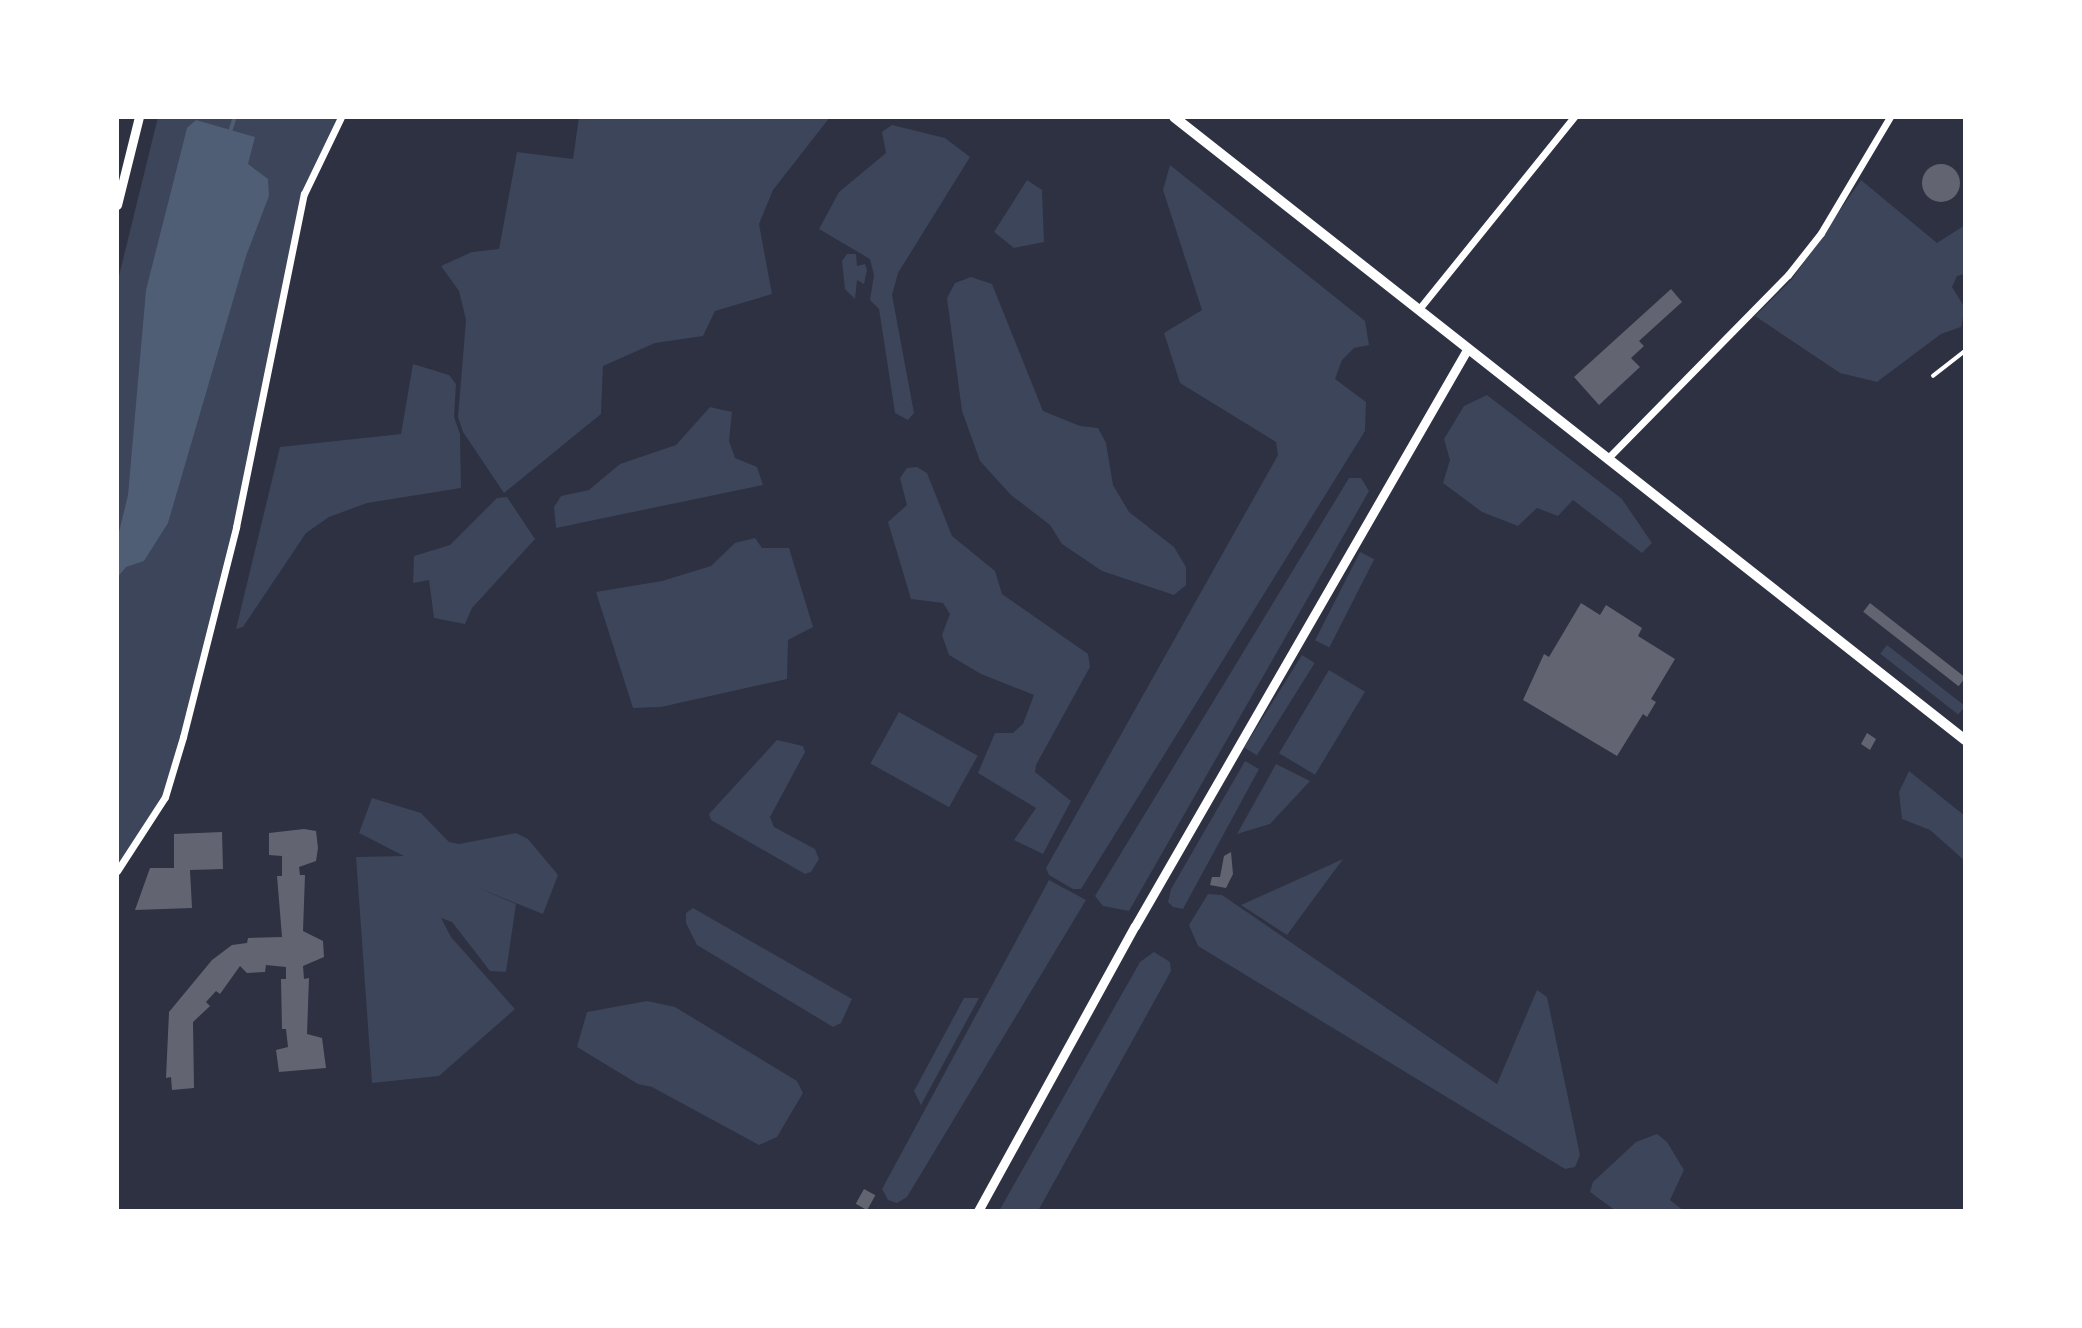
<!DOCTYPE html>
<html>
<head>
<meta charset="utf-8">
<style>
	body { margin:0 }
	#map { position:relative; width:2082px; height:1328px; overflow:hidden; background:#2d3142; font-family:"Roboto Serif",serif }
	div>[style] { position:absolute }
	.green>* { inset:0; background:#3c4559; transform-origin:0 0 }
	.water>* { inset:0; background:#4f5d75 }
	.stream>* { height:3.5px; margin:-1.75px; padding:0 1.75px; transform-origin:1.75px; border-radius:1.75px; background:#4f5d75 }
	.building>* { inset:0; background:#626471; transform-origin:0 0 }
	.round { border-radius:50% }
	.service>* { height:3.5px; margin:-1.75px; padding:0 1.75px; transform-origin:1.75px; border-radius:1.75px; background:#fff }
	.minor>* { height:7px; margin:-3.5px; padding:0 3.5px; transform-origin:3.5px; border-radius:3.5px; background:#fff }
	.tertiary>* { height:9px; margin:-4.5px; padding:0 4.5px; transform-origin:4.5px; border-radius:4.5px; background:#fff }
	.primary>* { height:10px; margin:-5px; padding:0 5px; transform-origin:5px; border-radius:5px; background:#fff }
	span { translate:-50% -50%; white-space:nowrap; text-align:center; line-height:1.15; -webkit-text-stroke:7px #fff; paint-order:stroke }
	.frame { position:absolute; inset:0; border:119px solid #fff; pointer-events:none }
</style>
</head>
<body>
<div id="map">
	<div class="green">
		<div style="clip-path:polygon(158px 117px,342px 117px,307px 184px,258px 427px,165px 797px,117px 871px,117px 284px)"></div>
		<div style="clip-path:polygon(579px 117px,830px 117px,773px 190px,759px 224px,772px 294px,715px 311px,703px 336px,655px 343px,603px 366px,601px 414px,504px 493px,463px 432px,458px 417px,466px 320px,459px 291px,441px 266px,472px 252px,499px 249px,517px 152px,573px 159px)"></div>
		<div style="clip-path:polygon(892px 125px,945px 138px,970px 157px,898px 273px,892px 295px,914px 413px,908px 420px,895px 413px,879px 309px,870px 300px,874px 275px,870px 259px,819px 229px,839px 192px,886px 153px,882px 132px)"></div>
		<div style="clip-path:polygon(1170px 165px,1365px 321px,1369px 345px,1354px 348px,1342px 360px,1335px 379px,1366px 402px,1365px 431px,1081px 889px,1073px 889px,1049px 875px,1046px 868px,1278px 455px,1276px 442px,1180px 383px,1164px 333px,1202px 310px,1163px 190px)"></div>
		<div style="clip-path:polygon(1027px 180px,1042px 190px,1044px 242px,1014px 248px,994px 232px)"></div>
		<div style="clip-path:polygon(1861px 180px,1937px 243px,1965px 225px,1965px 274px,1957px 276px,1952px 287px,1965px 308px,1961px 327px,1941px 334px,1877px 382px,1840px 373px,1755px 316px,1792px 279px)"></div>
		<div style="clip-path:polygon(847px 254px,856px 254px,857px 266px,865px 264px,867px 270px,864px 284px,857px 280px,855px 299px,845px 289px,842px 261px)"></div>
		<div style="clip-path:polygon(971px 277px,992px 284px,1043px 411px,1080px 426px,1098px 428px,1106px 443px,1113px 485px,1129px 512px,1174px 547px,1186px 567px,1186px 585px,1174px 595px,1102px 571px,1062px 544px,1050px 525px,1011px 495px,980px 461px,962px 411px,947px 298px,955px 283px)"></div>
		<div style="clip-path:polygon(413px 364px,449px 375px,456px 384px,454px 417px,460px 434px,461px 488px,367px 503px,329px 517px,306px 533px,243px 627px,236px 629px,280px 447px,401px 434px)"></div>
		<div style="clip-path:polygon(1487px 395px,1622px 499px,1652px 543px,1642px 553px,1573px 500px,1558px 516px,1537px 508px,1518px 526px,1482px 512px,1443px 483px,1450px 460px,1444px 439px,1464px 406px)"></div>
		<div style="clip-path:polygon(710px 407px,732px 412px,729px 441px,735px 458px,757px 467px,763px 485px,556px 528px,554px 507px,561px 496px,589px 490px,620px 464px,676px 445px)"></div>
		<div style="clip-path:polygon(917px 467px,927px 473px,952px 536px,995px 571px,1002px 594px,1088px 654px,1090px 667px,1036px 765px,1035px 772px,1071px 801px,1043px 854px,1014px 840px,1036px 808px,978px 773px,995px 733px,1013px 733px,1023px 724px,1034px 695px,981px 674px,949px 655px,942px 635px,950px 614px,943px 603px,911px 599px,888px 522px,907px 505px,900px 478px,907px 468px)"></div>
		<div style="clip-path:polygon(1349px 478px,1361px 478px,1369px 491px,1129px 911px,1103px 906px,1095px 896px)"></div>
		<div style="clip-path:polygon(507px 497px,535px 539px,472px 608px,465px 624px,434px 618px,429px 580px,413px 583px,414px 556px,450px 545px,497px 498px)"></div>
		<div style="clip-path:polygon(755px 538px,762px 548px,789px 548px,813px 627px,788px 640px,787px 679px,661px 707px,633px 708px,596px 592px,662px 581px,711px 566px,735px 543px)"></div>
		<div style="left:1360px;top:552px;width:16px;height:99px;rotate:27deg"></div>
		<div style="left:1887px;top:645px;width:99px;height:11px;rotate:38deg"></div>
		<div style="left:1302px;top:655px;width:15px;height:109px;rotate:32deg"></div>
		<div style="left:1329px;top:670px;width:42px;height:97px;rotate:31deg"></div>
		<div style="left:899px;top:712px;width:90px;height:59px;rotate:29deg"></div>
		<div style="clip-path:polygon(777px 740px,803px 746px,805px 752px,770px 817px,774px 827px,815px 849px,819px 859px,811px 872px,805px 874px,711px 820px,709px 814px)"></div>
		<div style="clip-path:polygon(1245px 761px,1259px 769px,1183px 909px,1173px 907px,1168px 902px,1171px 889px)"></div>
		<div style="clip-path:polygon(1276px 764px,1310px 781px,1270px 824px,1237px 834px)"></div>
		<div style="clip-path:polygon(1909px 771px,1965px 816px,1965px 861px,1930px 830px,1902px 819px,1899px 792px)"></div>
		<div style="clip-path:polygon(372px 798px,421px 813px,449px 842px,459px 844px,516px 833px,528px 839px,558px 875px,543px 914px,476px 887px,516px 904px,506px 972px,490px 971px,452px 922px,441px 918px,451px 937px,515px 1009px,439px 1076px,372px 1083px,356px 857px,404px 856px,359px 833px)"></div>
		<div style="clip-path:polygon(1343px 859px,1287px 935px,1241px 905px)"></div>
		<div style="clip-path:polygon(1049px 880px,1086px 900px,907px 1197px,897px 1203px,888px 1200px,882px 1189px)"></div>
		<div style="clip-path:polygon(1208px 894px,1222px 895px,1497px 1084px,1537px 990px,1547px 997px,1580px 1155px,1575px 1167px,1565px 1169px,1198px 946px,1189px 925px)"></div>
		<div style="clip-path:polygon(693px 908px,852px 999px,841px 1023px,833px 1027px,697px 945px,686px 923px,686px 913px)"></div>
		<div style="clip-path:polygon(1154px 952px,1170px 962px,1171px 971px,1038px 1211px,999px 1211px,1140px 962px)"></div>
		<div style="clip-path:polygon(964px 998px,979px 998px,921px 1105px,914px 1091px)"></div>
		<div style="clip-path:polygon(647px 1001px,675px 1007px,797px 1081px,803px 1093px,777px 1137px,759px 1145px,652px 1087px,638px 1084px,577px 1047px,587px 1012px)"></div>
		<div style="clip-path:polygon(1657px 1134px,1667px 1142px,1684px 1170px,1670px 1200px,1684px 1211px,1616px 1211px,1590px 1192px,1593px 1182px,1636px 1142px)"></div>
	</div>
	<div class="water">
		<div style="clip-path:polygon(196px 120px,255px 137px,248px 164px,268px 179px,269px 196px,246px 256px,168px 523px,144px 561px,126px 567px,117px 578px,117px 540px,128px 495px,146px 290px,187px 128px)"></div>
	</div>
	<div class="stream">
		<div style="left:231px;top:129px;width:13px;rotate:-72deg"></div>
	</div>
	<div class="building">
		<div class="round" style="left:1922px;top:164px;width:38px;height:38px"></div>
		<div style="clip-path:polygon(1671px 289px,1682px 302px,1639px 341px,1644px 346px,1631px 358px,1640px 367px,1599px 405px,1574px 377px)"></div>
		<div style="clip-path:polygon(1581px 603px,1600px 615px,1606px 605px,1642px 628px,1638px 636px,1675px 659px,1651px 699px,1656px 702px,1647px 717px,1643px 714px,1617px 756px,1523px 700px,1544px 654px,1549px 657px)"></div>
		<div style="left:1870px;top:603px;width:121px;height:11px;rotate:38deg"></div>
		<div style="clip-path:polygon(1867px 733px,1876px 739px,1870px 750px,1861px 744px)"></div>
		<div style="clip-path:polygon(304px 829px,316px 831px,318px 848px,316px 861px,299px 867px,300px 875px,305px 875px,303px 931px,323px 941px,324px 957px,303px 966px,304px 979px,309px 978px,307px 1034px,322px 1038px,326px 1068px,279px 1072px,276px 1050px,288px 1047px,286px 1029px,282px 1029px,281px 979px,286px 979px,286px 967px,266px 965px,265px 972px,247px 973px,240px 966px,220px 994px,216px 991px,206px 1002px,210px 1006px,193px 1022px,194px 1088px,172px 1090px,171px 1077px,166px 1078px,169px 1012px,212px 960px,232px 945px,247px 943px,248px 938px,282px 937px,277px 876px,282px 876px,282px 856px,269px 855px,269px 833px)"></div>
		<div style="clip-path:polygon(222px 832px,223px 869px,190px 870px,192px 908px,135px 910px,150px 868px,174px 868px,174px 834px)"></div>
		<div style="clip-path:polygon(1231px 852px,1233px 874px,1226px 888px,1210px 885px,1212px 877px,1220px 877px,1224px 856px)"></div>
		<div style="left:864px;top:1189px;width:13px;height:17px;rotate:29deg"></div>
	</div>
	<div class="service">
		<div style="left:1933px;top:376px;width:41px;rotate:-38deg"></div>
	</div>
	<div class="minor">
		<div style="left:1419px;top:309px;width:247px;rotate:-51.1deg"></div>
		<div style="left:1609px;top:457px;width:255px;rotate:-45.5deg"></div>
		<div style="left:1788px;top:275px;width:53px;rotate:-51.8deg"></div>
		<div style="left:1821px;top:233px;width:135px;rotate:-59.3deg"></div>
		<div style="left:117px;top:871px;width:88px;rotate:-57deg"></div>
		<div style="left:165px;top:797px;width:63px;rotate:-73.3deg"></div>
		<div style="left:183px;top:737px;width:217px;rotate:-75.8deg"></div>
		<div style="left:236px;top:527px;width:340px;rotate:-78.5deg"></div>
		<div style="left:304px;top:194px;width:85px;rotate:-64.3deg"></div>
	</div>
	<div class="tertiary">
		<div style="left:117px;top:205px;width:91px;rotate:-76deg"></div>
		<div style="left:978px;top:1211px;width:325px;rotate:-61.2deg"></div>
		<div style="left:1135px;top:926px;width:667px;rotate:-60.05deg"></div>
	</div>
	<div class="primary">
		<div style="left:1174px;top:117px;width:1007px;rotate:38.22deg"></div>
	</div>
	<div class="frame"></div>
</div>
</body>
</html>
